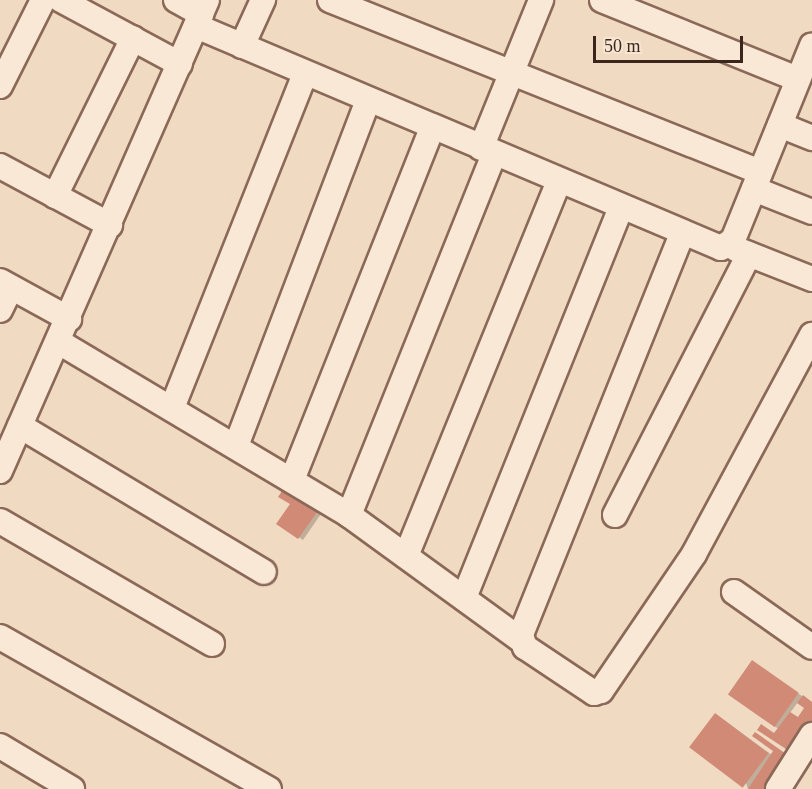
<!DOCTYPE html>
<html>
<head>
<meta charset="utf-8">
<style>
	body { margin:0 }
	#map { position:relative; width:812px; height:789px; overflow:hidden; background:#f0dac2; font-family:Georgia,serif }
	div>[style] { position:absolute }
	.shadow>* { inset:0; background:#0003 }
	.building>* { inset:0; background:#d08a76; transform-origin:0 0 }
	.roads { filter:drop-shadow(2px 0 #8b6958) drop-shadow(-2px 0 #8b6958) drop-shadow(0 2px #8b6958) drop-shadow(0 -2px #8b6958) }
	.minor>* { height:24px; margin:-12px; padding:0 12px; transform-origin:12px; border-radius:12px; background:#fae8d6 }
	span { translate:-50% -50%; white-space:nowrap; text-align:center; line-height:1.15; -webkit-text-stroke:5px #f7e5d2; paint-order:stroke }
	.scale { position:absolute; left:593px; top:36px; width:150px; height:27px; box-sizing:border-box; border:3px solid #3a261d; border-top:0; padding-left:8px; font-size:18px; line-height:21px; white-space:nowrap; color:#3a261d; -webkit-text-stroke:4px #f7e5d2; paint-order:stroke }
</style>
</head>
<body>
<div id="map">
	<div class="shadow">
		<div style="clip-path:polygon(292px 504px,323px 511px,303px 540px,278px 524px)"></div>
		<div style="clip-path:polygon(evenodd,756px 664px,812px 703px,793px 751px,775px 734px,779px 729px,774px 726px,756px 664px,798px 702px,807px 707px,799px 719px,790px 713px,798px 702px)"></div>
		<div style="clip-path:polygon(724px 720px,772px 755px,797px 762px,748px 789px)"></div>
	</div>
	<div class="building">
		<div style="clip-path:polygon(292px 490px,320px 508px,298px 539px,276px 524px,290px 504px,278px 497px,282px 491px,289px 495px)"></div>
		<div style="left:752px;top:660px;width:57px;height:42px;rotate:35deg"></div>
		<div style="clip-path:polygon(803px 695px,812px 702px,812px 726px,792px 753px,757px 730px,761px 724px,774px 733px,790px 712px,798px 717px,804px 708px,797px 703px)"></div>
		<div style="left:715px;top:713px;width:67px;height:43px;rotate:37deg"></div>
		<div style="clip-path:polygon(755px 732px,789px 756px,768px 789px,748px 789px,773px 751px,752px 736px)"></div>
	</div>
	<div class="roads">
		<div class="minor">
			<div style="left:61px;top:0;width:135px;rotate:28.3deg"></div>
			<div style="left:176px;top:0;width:29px;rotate:29deg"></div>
			<div style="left:330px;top:0;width:463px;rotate:21.8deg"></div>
			<div style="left:602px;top:0;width:211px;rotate:22deg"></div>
			<div style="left:196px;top:26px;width:570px;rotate:22.92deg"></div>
			<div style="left:721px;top:248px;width:14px;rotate:-34deg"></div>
			<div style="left:733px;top:240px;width:210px;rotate:-67.9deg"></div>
			<div style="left:242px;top:46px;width:51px;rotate:-65.5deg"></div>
			<div style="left:0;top:86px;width:96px;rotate:-63.4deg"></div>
			<div style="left:780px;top:125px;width:35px;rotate:22deg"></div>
			<div style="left:481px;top:148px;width:160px;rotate:-67.9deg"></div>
			<div style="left:0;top:166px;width:125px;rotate:28.2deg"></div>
			<div style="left:754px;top:189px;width:62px;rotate:21.6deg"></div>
			<div style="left:55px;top:196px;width:176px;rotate:-63.7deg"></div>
			<div style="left:682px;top:234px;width:432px;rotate:111.9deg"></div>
			<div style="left:521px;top:635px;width:13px;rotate:72deg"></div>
			<div style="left:525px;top:647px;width:83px;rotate:33.7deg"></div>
			<div style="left:594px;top:693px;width:7px;rotate:-16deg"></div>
			<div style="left:601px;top:691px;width:166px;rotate:-55.8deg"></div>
			<div style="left:694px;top:554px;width:249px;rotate:-61.7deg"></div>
			<div style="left:736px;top:249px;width:82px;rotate:21.5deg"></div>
			<div style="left:0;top:281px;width:79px;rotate:28.8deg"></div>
			<div style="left:0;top:310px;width:25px;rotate:-64deg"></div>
			<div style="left:59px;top:342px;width:338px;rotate:30.8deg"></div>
			<div style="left:349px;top:515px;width:389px;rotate:-68.1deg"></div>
			<div style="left:172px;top:408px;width:360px;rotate:-68.3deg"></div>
			<div style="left:20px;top:426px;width:284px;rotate:30.9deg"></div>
			<div style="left:236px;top:446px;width:370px;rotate:-69.1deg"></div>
			<div style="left:0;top:471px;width:514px;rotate:-66.27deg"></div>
			<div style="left:292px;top:480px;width:379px;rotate:-68.3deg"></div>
			<div style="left:349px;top:515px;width:213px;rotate:36deg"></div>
			<div style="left:615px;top:515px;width:293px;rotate:-62.8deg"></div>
			<div style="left:0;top:521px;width:245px;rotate:30.1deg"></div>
			<div style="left:406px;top:556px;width:405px;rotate:-67.8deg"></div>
			<div style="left:734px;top:592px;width:95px;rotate:35.2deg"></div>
			<div style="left:464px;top:598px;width:420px;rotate:-68.1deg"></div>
			<div style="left:0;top:637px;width:309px;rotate:29.5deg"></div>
			<div style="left:0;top:746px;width:84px;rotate:30.8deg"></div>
			<div style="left:778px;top:789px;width:64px;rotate:-57.8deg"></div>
		</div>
	</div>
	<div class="scale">50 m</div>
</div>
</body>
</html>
